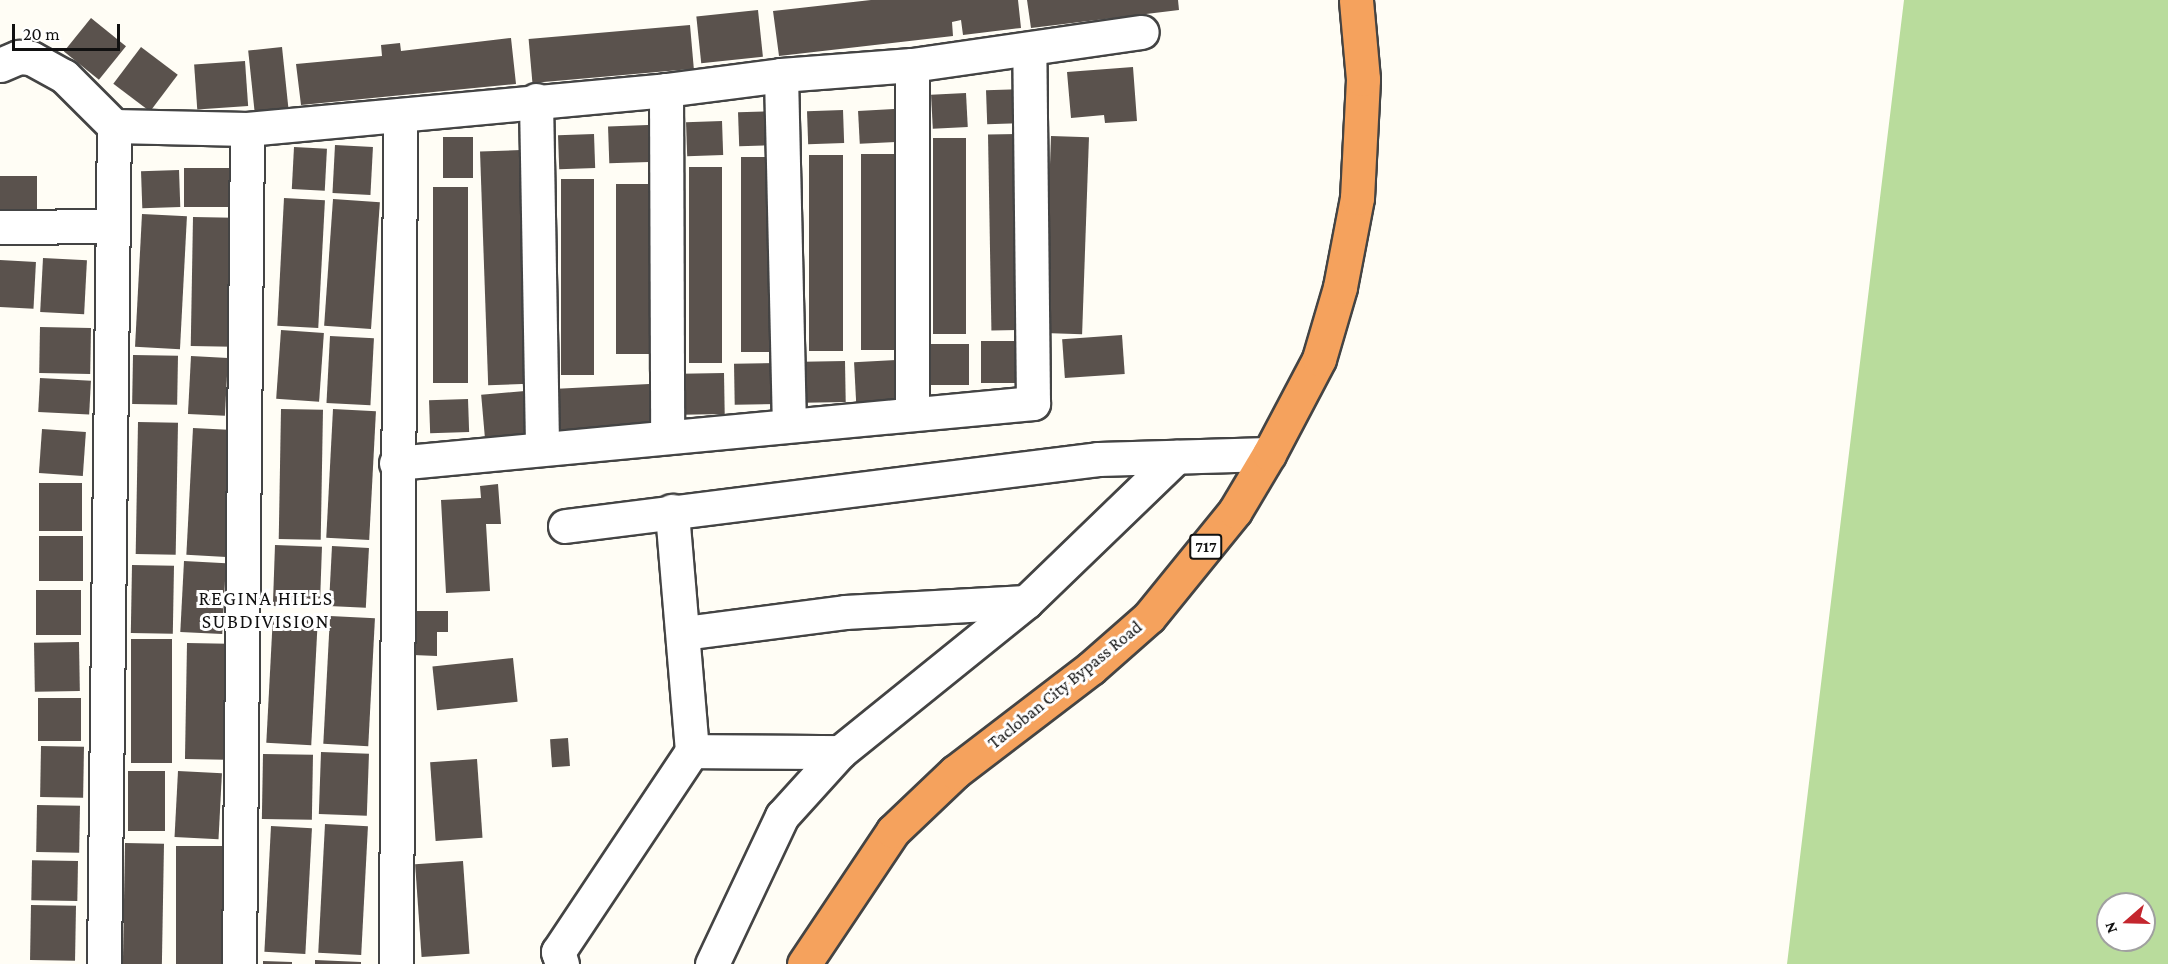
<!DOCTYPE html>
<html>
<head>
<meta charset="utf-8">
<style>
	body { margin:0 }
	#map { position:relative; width:2168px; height:964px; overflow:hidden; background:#fffdf5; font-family:"Crimson Pro",serif }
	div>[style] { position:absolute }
	.forest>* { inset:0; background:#b9dc9c }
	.building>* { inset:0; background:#5a524d; transform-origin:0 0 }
	.roads { filter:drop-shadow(2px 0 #444) drop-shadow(-2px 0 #444) drop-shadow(0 2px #444) drop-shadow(0 -2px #444) }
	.street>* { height:33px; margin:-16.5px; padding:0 16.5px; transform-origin:16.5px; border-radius:16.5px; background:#fff }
	.highway>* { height:33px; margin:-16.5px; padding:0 16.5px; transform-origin:16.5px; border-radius:16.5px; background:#f5a25d }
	span { translate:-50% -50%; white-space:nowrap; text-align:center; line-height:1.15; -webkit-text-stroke:6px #fff; paint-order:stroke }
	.shield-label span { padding:2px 4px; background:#fff; border:2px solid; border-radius:4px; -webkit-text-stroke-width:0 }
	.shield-label { font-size:16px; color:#111; font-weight:700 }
	.street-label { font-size:18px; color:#111 }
	.neighbourhood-label { font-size:20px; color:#111; letter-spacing:1.5px }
	.north { position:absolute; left:2096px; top:892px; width:60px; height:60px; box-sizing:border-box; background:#fff; border:2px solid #a0a0a0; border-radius:50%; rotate:250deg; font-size:16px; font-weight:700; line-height:24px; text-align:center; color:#111 }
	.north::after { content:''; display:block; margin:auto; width:21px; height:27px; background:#c4262e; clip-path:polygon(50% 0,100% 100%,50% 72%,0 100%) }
	.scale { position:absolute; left:12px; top:24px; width:108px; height:27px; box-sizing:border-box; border:3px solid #111; border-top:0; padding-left:8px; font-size:18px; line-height:21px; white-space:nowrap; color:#111; -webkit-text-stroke:4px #fff; paint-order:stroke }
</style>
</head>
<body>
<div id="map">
	<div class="forest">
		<div style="clip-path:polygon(evenodd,1904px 0,2168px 0,2168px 964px,1787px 964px,1904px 0,2108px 904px,2144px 904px,2144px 940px,2108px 940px,2108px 904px)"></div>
	</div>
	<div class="building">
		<div style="clip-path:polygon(871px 0,1018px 0,1021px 28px,963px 35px,961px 20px,952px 22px,953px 36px,779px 56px,773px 11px)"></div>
		<div style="clip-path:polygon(1027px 0,1178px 0,1179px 10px,1031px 28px)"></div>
		<div style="left:758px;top:10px;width:47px;height:62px;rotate:84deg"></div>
		<div style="left:91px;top:18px;width:45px;height:43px;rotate:39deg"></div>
		<div style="left:690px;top:25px;width:44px;height:162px;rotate:85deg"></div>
		<div style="clip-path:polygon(511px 38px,516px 84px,301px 105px,296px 64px,382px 56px,381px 45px,400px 43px,401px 51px)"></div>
		<div style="left:141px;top:47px;width:46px;height:46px;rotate:37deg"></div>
		<div style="left:282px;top:47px;width:68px;height:34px;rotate:84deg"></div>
		<div style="left:245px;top:61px;width:45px;height:51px;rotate:86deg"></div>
		<div style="clip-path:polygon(1133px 67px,1137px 121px,1105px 123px,1104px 115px,1071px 118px,1067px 72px)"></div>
		<div style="left:1022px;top:89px;width:34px;height:36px;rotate:88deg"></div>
		<div style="left:966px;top:93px;width:34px;height:35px;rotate:87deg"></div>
		<div style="left:894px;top:109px;width:33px;height:36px;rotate:87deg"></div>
		<div style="left:843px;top:110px;width:33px;height:36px;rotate:88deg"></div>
		<div style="left:775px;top:111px;width:34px;height:37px;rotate:88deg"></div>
		<div style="left:722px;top:121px;width:34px;height:36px;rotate:88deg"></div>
		<div style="left:648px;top:125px;width:37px;height:40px;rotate:88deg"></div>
		<div style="left:594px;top:134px;width:34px;height:36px;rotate:88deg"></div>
		<div style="left:1021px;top:134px;width:196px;height:33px;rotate:89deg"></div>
		<div style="left:1051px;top:136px;width:38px;height:197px;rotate:2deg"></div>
		<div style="left:443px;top:137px;width:30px;height:41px"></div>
		<div style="left:933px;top:138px;width:33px;height:196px"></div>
		<div style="left:335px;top:145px;width:38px;height:48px;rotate:3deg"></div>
		<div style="left:294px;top:147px;width:33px;height:42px;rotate:3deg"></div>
		<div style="left:521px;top:150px;width:234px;height:41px;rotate:88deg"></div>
		<div style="left:861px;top:154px;width:33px;height:196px"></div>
		<div style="left:809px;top:155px;width:34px;height:196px"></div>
		<div style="left:741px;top:157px;width:34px;height:195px"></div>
		<div style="left:689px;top:167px;width:33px;height:196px"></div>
		<div style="left:230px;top:168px;width:39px;height:46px;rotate:90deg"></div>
		<div style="left:179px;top:170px;width:37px;height:38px;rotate:88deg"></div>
		<div style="left:0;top:176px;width:37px;height:45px"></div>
		<div style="left:561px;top:179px;width:33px;height:196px"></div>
		<div style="left:616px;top:184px;width:39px;height:170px"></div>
		<div style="left:433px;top:187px;width:35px;height:196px"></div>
		<div style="left:284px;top:198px;width:41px;height:128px;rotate:3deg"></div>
		<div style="left:333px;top:199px;width:47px;height:127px;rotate:4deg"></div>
		<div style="left:142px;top:214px;width:45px;height:133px;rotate:3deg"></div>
		<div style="left:193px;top:217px;width:41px;height:129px;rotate:1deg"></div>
		<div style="left:43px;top:258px;width:44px;height:54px;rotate:3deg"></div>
		<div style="left:0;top:260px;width:36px;height:47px;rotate:3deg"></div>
		<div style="left:40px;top:327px;width:51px;height:46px;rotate:1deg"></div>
		<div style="left:281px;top:330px;width:43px;height:69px;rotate:4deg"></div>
		<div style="left:1122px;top:335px;width:39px;height:60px;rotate:86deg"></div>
		<div style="left:330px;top:336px;width:44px;height:67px;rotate:3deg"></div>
		<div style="left:981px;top:341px;width:42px;height:42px"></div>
		<div style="left:969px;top:344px;width:41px;height:43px;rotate:90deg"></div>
		<div style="left:133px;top:355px;width:45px;height:49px;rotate:1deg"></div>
		<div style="left:191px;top:356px;width:37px;height:58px;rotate:3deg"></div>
		<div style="left:896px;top:360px;width:41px;height:42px;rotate:87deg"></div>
		<div style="left:845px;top:361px;width:41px;height:42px;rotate:89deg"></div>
		<div style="left:777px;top:363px;width:41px;height:43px;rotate:89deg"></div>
		<div style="left:724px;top:373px;width:41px;height:43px;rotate:89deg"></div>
		<div style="left:40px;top:378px;width:51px;height:34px;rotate:3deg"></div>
		<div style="left:649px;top:384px;width:41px;height:96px;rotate:87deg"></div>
		<div style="left:525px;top:391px;width:43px;height:44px;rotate:85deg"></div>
		<div style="left:468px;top:399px;width:33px;height:39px;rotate:88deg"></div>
		<div style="left:281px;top:409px;width:42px;height:130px;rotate:1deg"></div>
		<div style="left:333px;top:409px;width:43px;height:129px;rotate:3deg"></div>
		<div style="left:138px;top:422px;width:40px;height:132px;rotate:1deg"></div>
		<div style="left:193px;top:428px;width:40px;height:127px;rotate:3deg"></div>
		<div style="left:42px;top:429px;width:44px;height:44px;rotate:4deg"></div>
		<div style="left:39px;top:483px;width:43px;height:48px"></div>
		<div style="clip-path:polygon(498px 484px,501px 524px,486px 524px,490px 591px,446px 593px,441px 500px,481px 498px,480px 486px)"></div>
		<div style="left:39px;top:536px;width:44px;height:45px"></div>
		<div style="left:275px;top:545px;width:47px;height:61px;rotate:2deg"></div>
		<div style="left:332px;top:546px;width:37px;height:60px;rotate:3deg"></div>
		<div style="left:184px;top:561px;width:42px;height:71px;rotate:3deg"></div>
		<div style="left:132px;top:565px;width:42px;height:68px;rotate:1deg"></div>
		<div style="left:36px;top:590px;width:45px;height:45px"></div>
		<div style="clip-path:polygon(413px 611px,448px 611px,448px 632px,437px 632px,437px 656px,413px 655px)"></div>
		<div style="left:273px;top:615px;width:45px;height:128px;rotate:3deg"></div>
		<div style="left:330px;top:616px;width:45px;height:128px;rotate:3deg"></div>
		<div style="left:131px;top:639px;width:41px;height:124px"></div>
		<div style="left:79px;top:642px;width:49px;height:45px;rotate:89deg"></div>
		<div style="left:187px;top:643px;width:41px;height:116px;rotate:1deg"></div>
		<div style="left:513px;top:658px;width:44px;height:81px;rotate:84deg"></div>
		<div style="left:38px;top:698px;width:43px;height:43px"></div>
		<div style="left:568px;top:738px;width:28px;height:18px;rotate:86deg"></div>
		<div style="left:41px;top:746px;width:43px;height:51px;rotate:1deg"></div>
		<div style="left:321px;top:752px;width:48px;height:62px;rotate:2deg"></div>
		<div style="left:263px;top:754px;width:50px;height:65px;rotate:1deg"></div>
		<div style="left:477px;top:759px;width:79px;height:47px;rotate:86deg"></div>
		<div style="left:165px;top:771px;width:60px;height:37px;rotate:90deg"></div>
		<div style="left:178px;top:771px;width:44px;height:66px;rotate:3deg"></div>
		<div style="left:37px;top:805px;width:43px;height:47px;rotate:1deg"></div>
		<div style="left:325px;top:824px;width:43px;height:129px;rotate:3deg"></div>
		<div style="left:271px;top:826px;width:41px;height:126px;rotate:3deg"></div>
		<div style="left:125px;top:843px;width:39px;height:121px;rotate:1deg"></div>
		<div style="left:176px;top:846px;width:47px;height:118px"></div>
		<div style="left:78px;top:861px;width:40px;height:46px;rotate:91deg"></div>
		<div style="left:463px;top:861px;width:93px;height:48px;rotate:86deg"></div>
		<div style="left:31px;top:905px;width:45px;height:55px;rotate:1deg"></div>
		<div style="clip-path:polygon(315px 960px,361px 962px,361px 964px,315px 964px)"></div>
		<div style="clip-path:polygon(263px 961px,292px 962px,292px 964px,263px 964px)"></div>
	</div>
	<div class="roads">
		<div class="street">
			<div style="left:0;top:65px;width:21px;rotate:-23deg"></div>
			<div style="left:19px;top:57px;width:12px;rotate:5deg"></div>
			<div style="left:31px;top:58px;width:38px;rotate:29deg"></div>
			<div style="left:64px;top:76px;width:71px;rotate:45deg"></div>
			<div style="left:114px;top:126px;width:133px;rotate:1.3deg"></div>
			<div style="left:247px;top:129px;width:421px;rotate:-5.3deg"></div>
			<div style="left:666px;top:90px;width:116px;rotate:-7.4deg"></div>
			<div style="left:781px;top:75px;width:131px;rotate:-4.4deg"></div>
			<div style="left:912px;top:65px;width:232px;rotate:-8.2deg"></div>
			<div style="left:781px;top:75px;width:349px;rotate:88.7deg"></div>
			<div style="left:666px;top:90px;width:346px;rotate:89.8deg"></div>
			<div style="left:536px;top:100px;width:348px;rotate:89deg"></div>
			<div style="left:0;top:227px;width:110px;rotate:-0.5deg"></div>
			<div style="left:912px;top:412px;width:347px;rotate:-90deg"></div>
			<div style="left:396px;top:463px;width:640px;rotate:-5.38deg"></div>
			<div style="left:1033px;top:403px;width:354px;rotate:-90.6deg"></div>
			<div style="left:565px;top:526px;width:537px;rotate:-7.16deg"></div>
			<div style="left:1098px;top:459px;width:171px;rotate:-1.7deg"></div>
			<div style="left:684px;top:633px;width:162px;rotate:-7.4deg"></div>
			<div style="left:845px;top:612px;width:181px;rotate:-3.2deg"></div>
			<div style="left:692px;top:751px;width:148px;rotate:0.4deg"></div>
			<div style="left:104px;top:964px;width:838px;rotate:-89.32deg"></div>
			<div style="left:239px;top:964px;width:835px;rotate:-89.45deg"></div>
			<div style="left:396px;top:964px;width:849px;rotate:-89.73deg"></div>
			<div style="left:562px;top:964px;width:13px;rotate:-108deg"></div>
			<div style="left:558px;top:952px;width:242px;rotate:-56.3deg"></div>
			<div style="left:692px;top:751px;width:241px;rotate:-94.8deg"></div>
			<div style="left:712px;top:964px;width:164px;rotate:-64.7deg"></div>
			<div style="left:782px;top:816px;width:86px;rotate:-47.8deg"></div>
			<div style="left:840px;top:752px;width:239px;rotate:-38.9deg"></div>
			<div style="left:1026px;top:602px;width:209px;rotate:-44deg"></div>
		</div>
		<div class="highway">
			<div style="left:804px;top:964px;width:160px;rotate:-56.2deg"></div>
			<div style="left:893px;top:831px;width:86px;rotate:-43.6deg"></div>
			<div style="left:955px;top:772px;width:171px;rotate:-37.4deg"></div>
			<div style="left:1091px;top:668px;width:77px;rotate:-41.3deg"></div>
			<div style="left:1149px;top:617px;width:136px;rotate:-50.9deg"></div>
			<div style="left:1235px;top:511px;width:66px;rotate:-59.2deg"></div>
			<div style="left:1269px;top:454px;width:107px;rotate:-62.2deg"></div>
			<div style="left:1319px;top:359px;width:75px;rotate:-73.7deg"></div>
			<div style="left:1340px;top:287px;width:91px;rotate:-79.2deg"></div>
			<div style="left:1357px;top:198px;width:119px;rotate:-87.1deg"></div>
			<div style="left:1363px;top:79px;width:79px;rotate:-95.1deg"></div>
		</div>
	</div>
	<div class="shield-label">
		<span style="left:1206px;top:547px">717</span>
	</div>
	<div class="street-label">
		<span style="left:1065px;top:685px;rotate:-39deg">Tacloban City Bypass Road</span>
	</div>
	<div class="neighbourhood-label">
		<span style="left:266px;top:610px">REGINA HILLS<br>SUBDIVISION</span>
	</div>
	<div class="north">N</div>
	<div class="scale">20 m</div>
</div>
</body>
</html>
